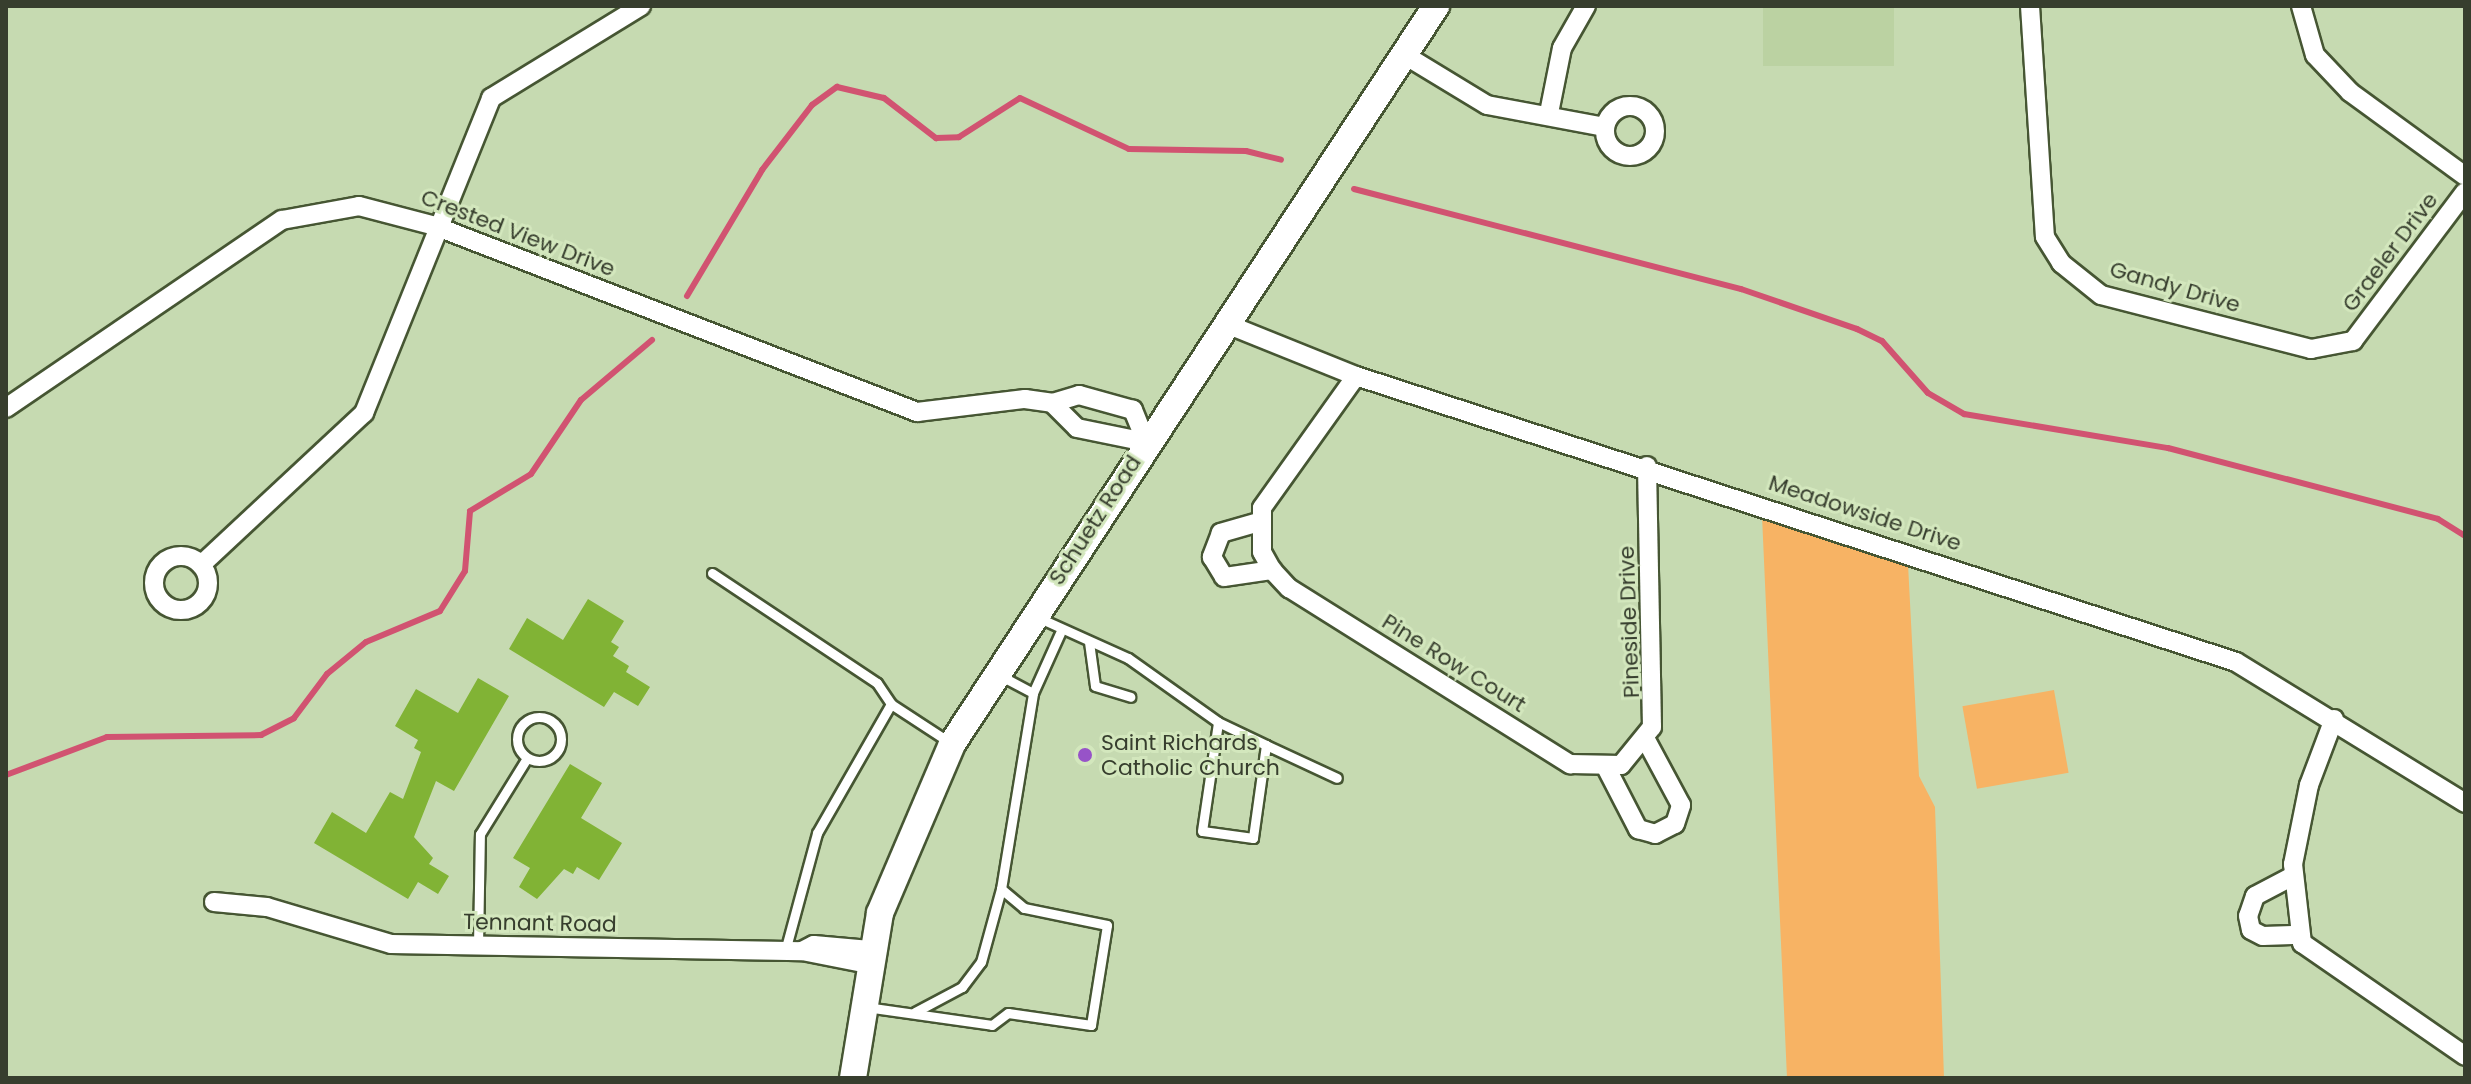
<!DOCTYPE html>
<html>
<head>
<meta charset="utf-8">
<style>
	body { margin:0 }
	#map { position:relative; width:2471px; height:1084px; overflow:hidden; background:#c6dab1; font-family:Poppins,sans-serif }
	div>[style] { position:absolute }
	.built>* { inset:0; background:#bbd2a2; transform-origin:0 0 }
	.green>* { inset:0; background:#f7b364; transform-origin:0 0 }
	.stream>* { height:6px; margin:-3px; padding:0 3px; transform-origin:3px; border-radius:3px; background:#d15371 }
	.building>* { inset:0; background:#81b335 }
	.roads { filter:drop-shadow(2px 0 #465633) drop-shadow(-2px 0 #465633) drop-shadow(0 2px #465633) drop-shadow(0 -2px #465633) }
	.lane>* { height:9px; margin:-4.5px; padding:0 4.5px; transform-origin:4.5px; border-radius:4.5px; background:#fff }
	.lane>.ring { margin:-4.5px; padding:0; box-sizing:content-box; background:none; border:9px solid #fff; border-radius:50% }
	.street>* { height:18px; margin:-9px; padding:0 9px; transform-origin:9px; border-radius:9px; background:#fff }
	.street>.ring { margin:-9px; padding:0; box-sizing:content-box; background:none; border:18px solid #fff; border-radius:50% }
	.secondary>* { height:26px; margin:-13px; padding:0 13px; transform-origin:13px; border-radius:13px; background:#fff }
	.dots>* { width:22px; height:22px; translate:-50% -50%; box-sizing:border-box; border:4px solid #d3e7bd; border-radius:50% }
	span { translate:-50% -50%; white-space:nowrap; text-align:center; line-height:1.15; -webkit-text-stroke:6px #d3e7bd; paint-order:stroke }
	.street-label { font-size:22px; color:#373e2e }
	.poi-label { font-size:22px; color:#373e2e }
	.left { translate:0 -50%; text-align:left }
	.frame { position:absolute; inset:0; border:8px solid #373e2e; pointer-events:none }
</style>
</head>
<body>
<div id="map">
	<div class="built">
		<div style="left:1763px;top:6px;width:131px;height:60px"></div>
	</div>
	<div class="green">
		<div style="clip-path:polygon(1762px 516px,1908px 564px,1919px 776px,1935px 807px,1944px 1078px,1787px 1078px)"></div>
		<div style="left:2054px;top:690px;width:84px;height:93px;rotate:80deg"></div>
	</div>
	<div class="stream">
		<div style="left:1354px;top:189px;width:400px;rotate:14.5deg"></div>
		<div style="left:1741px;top:289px;width:123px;rotate:19deg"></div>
		<div style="left:1857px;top:329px;width:28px;rotate:26deg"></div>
		<div style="left:1882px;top:341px;width:69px;rotate:48.5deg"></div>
		<div style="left:1928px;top:393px;width:42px;rotate:30.3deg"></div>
		<div style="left:1964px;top:414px;width:207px;rotate:9.5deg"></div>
		<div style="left:2168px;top:448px;width:279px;rotate:14.7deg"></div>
		<div style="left:2438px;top:519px;width:32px;rotate:32deg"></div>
		<div style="left:687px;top:296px;width:147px;rotate:-59.2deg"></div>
		<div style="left:762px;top:170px;width:82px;rotate:-52.4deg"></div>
		<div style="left:812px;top:105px;width:31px;rotate:-36deg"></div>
		<div style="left:837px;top:87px;width:48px;rotate:13.2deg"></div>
		<div style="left:884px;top:98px;width:66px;rotate:37.6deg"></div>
		<div style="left:936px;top:138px;width:23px;rotate:-2deg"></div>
		<div style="left:959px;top:137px;width:72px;rotate:-32.6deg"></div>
		<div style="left:1020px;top:98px;width:120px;rotate:25.1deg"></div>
		<div style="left:1129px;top:149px;width:117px;rotate:1deg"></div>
		<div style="left:1246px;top:151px;width:36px;rotate:14deg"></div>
		<div style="left:6px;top:775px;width:108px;rotate:-20.6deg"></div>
		<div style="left:107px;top:737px;width:154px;rotate:-0.7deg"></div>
		<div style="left:261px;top:735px;width:37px;rotate:-27deg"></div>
		<div style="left:294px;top:718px;width:55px;rotate:-53.1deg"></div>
		<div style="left:327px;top:674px;width:50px;rotate:-39.4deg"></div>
		<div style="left:366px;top:642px;width:80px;rotate:-22.7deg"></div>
		<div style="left:440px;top:611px;width:47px;rotate:-58deg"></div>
		<div style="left:465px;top:571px;width:60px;rotate:-85.2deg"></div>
		<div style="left:470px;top:511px;width:71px;rotate:-31.2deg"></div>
		<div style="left:531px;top:474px;width:89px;rotate:-56deg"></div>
		<div style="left:581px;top:400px;width:93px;rotate:-40.2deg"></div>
	</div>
	<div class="building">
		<div style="clip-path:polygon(588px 599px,624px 621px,611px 642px,619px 647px,613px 656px,629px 666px,626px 672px,650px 687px,638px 706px,614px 692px,604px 707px,509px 649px,527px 618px,563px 640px)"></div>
		<div style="clip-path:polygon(478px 678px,509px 696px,454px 791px,436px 781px,414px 837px,433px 858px,429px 864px,449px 876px,438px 894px,418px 882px,408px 899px,314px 843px,332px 812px,366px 833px,390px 792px,403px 799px,421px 752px,414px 748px,418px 740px,395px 726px,416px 689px,458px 713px)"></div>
		<div style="clip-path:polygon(570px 764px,602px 783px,581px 818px,622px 843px,599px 880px,577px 867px,573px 874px,564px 869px,537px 899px,519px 887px,530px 868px,513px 858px)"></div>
	</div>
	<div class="roads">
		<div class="lane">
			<div style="left:712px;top:573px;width:198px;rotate:33.7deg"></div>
			<div style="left:877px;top:683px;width:25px;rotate:56deg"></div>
			<div style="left:1037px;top:617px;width:100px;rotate:24.3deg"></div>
			<div style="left:1128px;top:658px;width:110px;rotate:35.4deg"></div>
			<div style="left:1218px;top:722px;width:53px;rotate:25.6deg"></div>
			<div style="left:1266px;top:745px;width:94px;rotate:98deg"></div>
			<div style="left:1253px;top:838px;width:51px;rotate:-172.2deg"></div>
			<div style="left:1202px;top:831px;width:110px;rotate:-81.6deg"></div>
			<div style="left:1089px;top:642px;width:44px;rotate:82.2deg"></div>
			<div style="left:1095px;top:686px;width:37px;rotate:17deg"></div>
			<div style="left:1001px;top:676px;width:36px;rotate:28deg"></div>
			<div class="ring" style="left:517px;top:717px;width:35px;height:35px"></div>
			<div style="left:1266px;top:745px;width:78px;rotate:24.9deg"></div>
			<div style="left:478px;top:945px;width:111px;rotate:-89deg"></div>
			<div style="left:480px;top:834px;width:89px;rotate:-58.3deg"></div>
			<div style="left:785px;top:951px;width:122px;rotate:-74.8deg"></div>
			<div style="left:817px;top:833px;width:149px;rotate:-60.2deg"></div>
			<div style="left:891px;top:704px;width:69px;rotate:33.2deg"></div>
			<div style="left:866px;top:1007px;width:127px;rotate:8.1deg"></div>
			<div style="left:992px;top:1025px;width:20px;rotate:-37deg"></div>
			<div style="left:1008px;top:1013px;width:84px;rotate:8.2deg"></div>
			<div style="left:1091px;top:1025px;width:101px;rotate:-80.9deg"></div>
			<div style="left:1107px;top:925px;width:85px;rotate:-168.4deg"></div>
			<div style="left:1024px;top:908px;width:30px;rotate:-140deg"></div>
			<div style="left:1001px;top:889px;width:199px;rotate:-80.7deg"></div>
			<div style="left:1033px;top:693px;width:66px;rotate:-65.8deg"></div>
			<div style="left:915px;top:1012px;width:53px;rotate:-28deg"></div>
			<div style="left:962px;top:987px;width:31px;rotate:-53deg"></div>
			<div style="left:981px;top:962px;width:76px;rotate:-74.7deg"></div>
		</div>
		<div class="street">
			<div style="left:2030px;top:6px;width:231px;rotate:86.3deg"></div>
			<div style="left:2045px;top:237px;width:31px;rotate:58deg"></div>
			<div style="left:2061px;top:263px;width:51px;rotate:38.7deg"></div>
			<div style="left:2101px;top:295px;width:217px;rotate:14.4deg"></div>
			<div style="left:2311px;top:349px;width:43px;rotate:-10.8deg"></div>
			<div style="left:2353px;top:341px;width:186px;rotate:-53.1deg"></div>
			<div style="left:2301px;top:6px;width:51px;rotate:74.1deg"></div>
			<div style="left:2315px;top:55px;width:51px;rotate:46.6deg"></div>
			<div style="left:2350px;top:92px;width:142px;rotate:36.1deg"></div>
			<div style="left:1403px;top:54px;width:98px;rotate:31.3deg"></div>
			<div style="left:1487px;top:105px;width:119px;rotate:10.6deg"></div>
			<div class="ring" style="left:1605px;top:106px;width:32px;height:32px"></div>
			<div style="left:1549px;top:113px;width:66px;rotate:-78.7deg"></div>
			<div style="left:1562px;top:48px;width:48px;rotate:-60.3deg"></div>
			<div style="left:1224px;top:323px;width:142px;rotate:21.9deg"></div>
			<div style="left:1356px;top:376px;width:925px;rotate:18deg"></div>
			<div style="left:2236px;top:662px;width:269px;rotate:31.6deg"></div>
			<div style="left:1356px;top:376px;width:162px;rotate:125.5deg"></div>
			<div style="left:1262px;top:508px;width:44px;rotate:90deg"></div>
			<div style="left:1262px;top:552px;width:21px;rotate:61deg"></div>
			<div style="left:1272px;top:570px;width:25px;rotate:47deg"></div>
			<div style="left:1289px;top:588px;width:332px;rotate:32.1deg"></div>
			<div style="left:1570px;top:764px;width:51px;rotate:1.1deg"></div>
			<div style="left:1621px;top:765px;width:49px;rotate:-50.8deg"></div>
			<div style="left:1652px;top:727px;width:261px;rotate:-91.1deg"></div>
			<div style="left:6px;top:408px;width:334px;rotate:-34.3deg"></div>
			<div style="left:282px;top:220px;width:78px;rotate:-10.3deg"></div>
			<div style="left:359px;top:206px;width:79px;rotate:14.7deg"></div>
			<div style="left:435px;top:226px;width:517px;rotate:21.1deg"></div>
			<div style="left:917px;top:412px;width:109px;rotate:-6.9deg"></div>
			<div style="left:1025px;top:399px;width:27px;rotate:8deg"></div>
			<div style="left:1052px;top:403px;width:35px;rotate:45deg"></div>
			<div style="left:1077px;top:428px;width:70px;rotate:11.5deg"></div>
			<div style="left:1146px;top:442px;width:35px;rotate:-112deg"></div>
			<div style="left:1133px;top:410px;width:56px;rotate:-164.5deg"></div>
			<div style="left:1079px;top:395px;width:28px;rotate:163deg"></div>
			<div style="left:1259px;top:522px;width:40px;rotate:164deg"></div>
			<div style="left:1221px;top:533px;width:26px;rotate:111deg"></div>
			<div style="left:1212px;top:557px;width:23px;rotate:59deg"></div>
			<div style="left:1224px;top:577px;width:49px;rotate:-8.3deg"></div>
			<div class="ring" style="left:154px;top:556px;width:36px;height:36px"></div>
			<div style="left:201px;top:565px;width:223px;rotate:-43deg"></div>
			<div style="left:364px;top:413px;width:340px;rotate:-68deg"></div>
			<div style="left:491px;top:98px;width:176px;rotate:-31.5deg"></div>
			<div style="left:2334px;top:719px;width:71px;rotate:110.7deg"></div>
			<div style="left:2309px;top:785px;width:81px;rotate:101.4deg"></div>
			<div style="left:2293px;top:864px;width:80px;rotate:83.5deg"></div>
			<div style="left:2302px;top:943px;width:198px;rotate:34.7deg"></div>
			<div style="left:1607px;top:769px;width:68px;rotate:62.7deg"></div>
			<div style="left:1638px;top:829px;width:18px;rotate:16deg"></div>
			<div style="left:1655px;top:834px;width:22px;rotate:-27deg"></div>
			<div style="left:1675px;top:824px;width:20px;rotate:-72deg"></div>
			<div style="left:1681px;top:805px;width:74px;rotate:-118.3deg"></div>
			<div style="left:2293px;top:876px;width:43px;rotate:152.2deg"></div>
			<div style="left:2255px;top:896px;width:21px;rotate:109deg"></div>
			<div style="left:2248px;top:916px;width:14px;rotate:78deg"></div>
			<div style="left:2251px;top:930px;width:13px;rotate:27deg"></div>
			<div style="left:2263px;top:936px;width:37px;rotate:-2deg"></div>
			<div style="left:214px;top:902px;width:53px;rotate:5.4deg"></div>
			<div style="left:267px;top:907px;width:129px;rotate:16.6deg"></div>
			<div style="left:391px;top:944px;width:411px;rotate:1deg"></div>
			<div style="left:802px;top:951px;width:67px;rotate:11.1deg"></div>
			<div style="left:802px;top:951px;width:13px;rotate:-27deg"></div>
			<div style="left:814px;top:945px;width:56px;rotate:5.1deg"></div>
		</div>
		<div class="secondary">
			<div style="left:853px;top:1078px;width:167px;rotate:-80.7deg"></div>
			<div style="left:880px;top:913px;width:184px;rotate:-66.9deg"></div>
			<div style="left:952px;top:744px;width:883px;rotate:-56.74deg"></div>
		</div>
	</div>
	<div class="dots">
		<div style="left:1085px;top:755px;background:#9753c8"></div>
	</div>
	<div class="street-label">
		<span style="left:518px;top:233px;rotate:21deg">Crested View Drive</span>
		<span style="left:2390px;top:252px;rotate:-53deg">Graeler Drive</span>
		<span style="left:2175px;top:287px;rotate:16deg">Gandy Drive</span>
		<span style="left:1865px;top:513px;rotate:18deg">Meadowside Drive</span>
		<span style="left:1095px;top:520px;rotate:-57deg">Schuetz Road</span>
		<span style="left:1629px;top:622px;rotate:-92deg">Pineside Drive</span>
		<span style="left:1454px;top:663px;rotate:32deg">Pine Row Court</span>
		<span style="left:540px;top:923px;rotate:1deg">Tennant Road</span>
	</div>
	<div class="poi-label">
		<span class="left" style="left:1101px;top:755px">Saint Richards<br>Catholic Church</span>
	</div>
	<div class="frame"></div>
</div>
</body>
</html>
